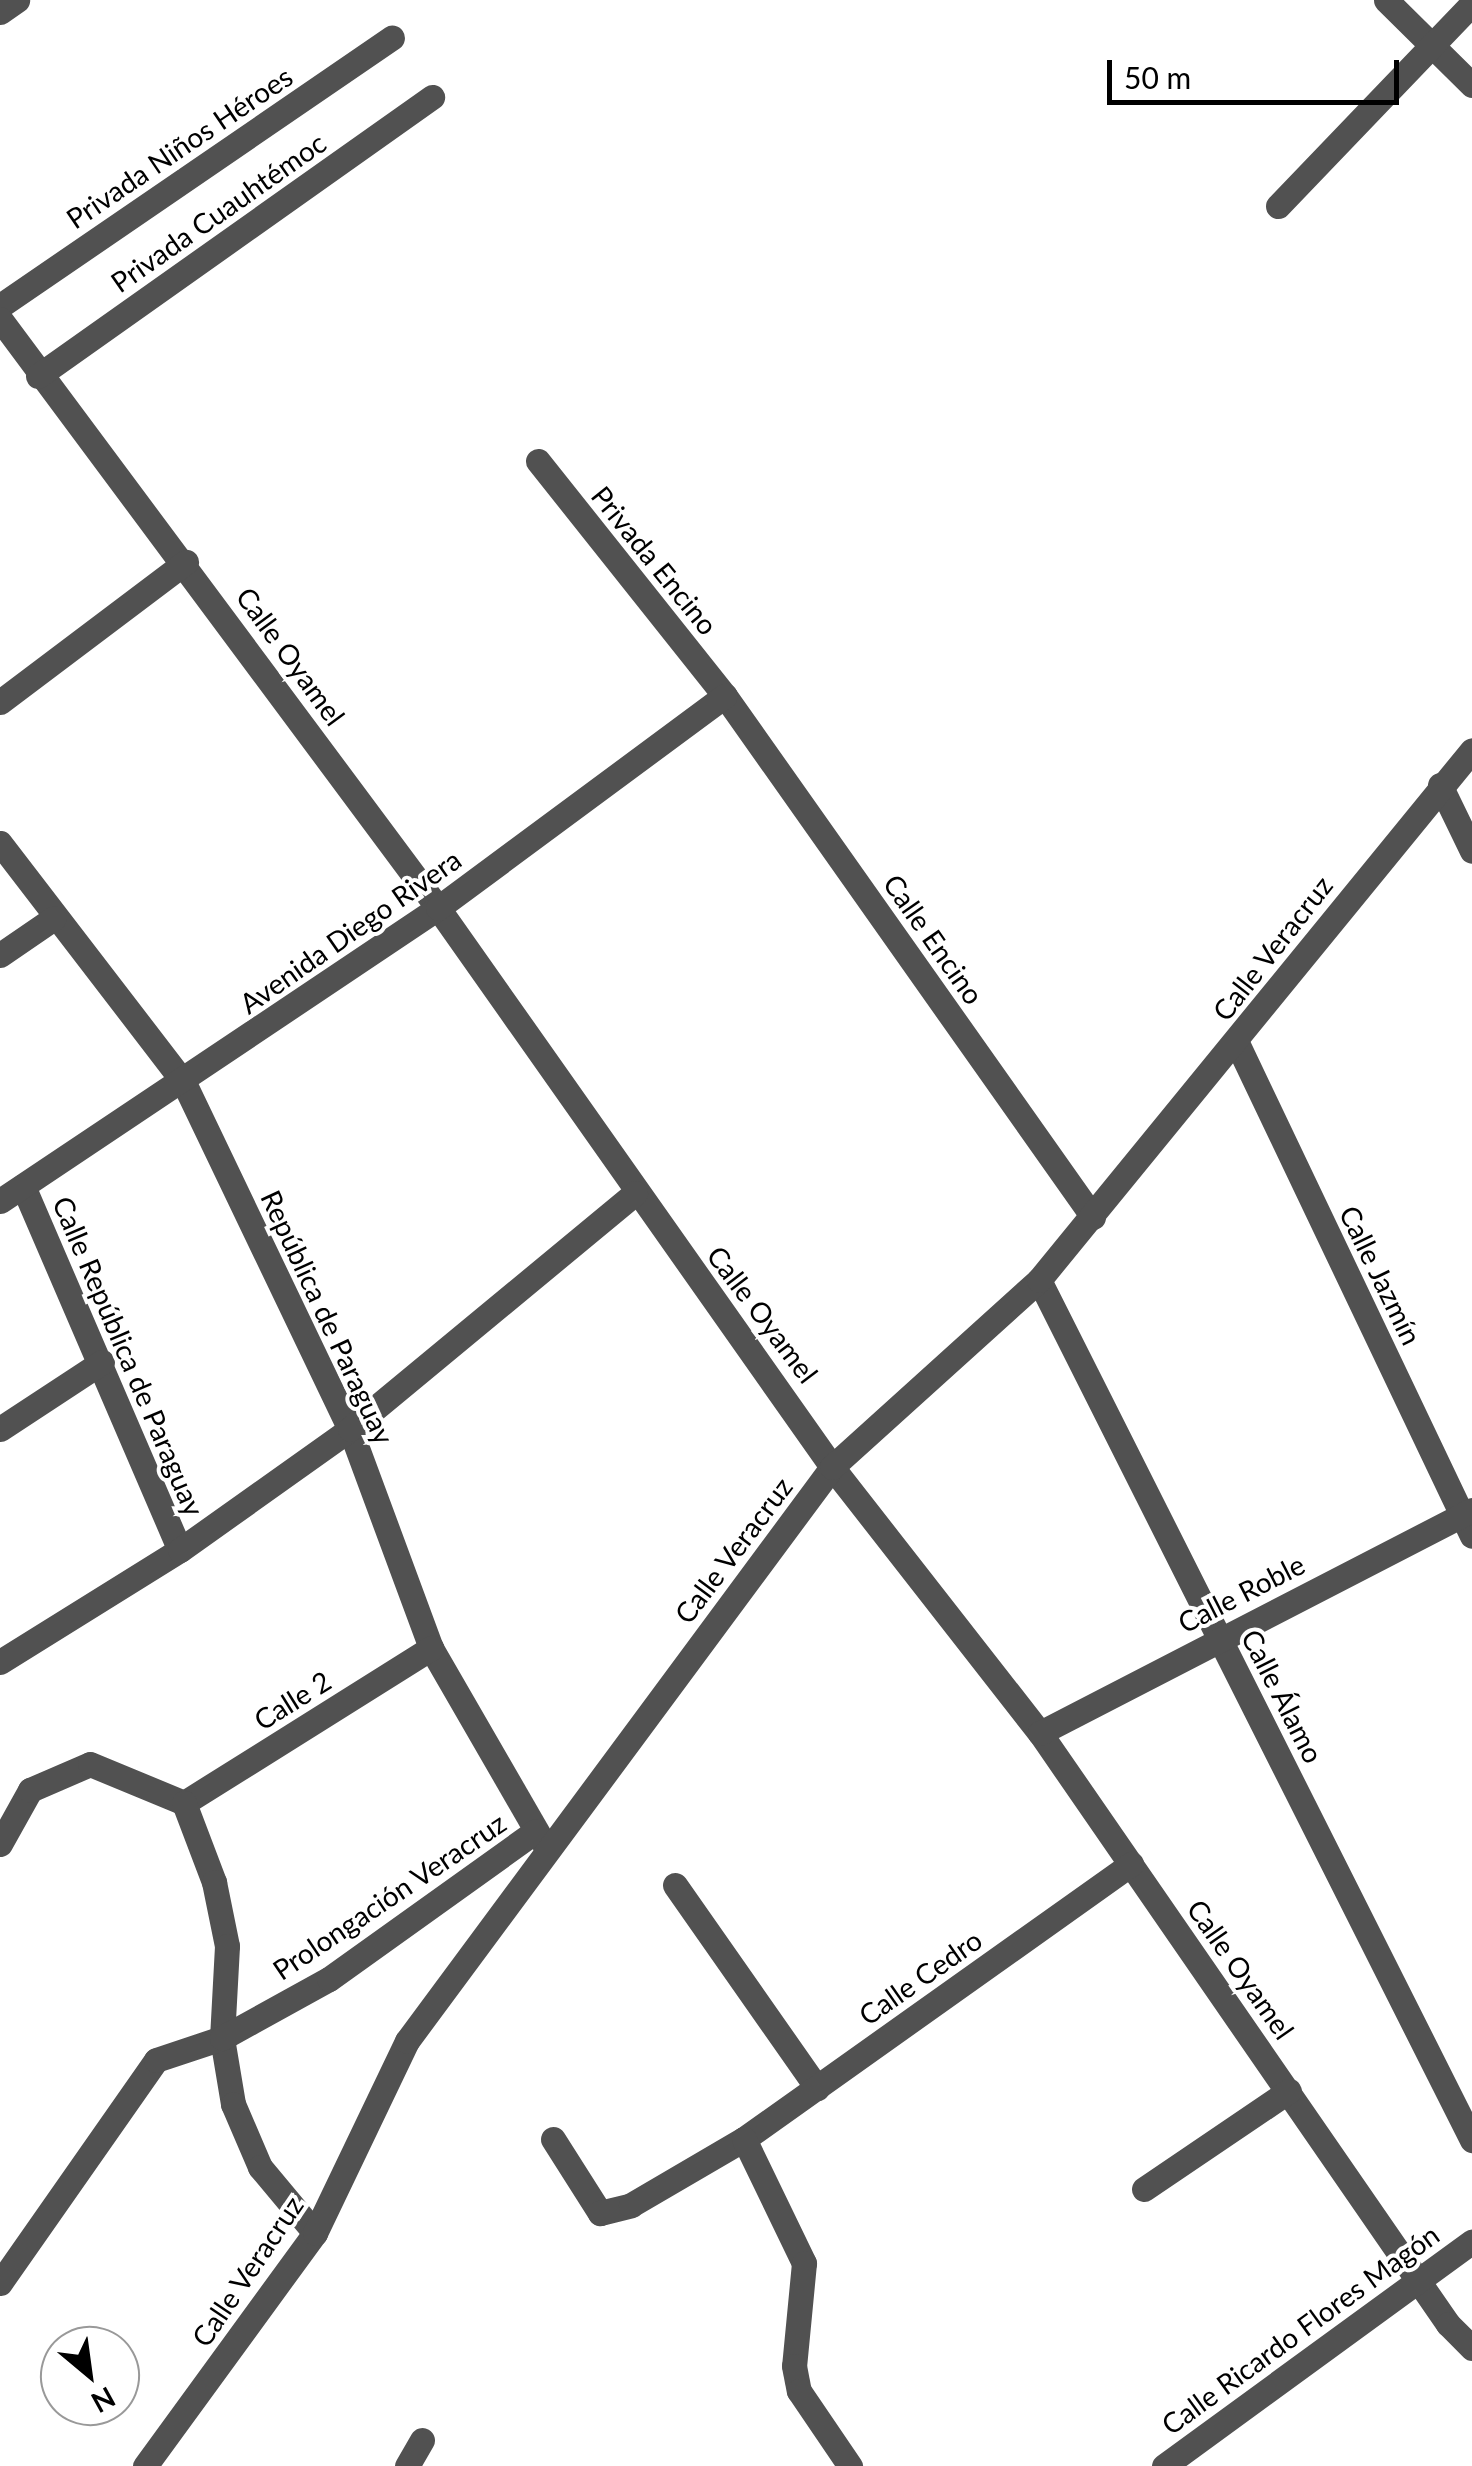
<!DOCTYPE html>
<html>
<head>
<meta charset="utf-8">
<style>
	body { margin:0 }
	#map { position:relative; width:1472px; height:2466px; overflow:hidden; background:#fff; font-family:Lato,sans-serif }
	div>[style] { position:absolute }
	.minor>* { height:25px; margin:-12.5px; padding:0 12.5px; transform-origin:12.5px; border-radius:12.5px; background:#515151 }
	span { translate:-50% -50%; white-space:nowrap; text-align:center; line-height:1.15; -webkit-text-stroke:8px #fff; paint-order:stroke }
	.street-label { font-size:28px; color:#000 }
	.north { position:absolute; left:40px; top:2326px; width:100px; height:100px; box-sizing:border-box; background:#fff; border:2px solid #999; border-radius:50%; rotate:151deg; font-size:28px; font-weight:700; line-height:40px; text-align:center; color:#000 }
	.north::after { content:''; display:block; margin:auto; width:35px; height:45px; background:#000; clip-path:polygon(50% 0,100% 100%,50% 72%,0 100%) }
	.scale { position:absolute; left:1107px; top:60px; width:292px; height:45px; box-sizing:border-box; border:5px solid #000; border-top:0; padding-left:12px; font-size:30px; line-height:35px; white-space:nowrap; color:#000; -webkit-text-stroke:8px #fff; paint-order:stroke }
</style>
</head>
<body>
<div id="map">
	<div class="minor">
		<div style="left:1386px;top:0;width:121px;rotate:44.7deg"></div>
		<div style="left:0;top:12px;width:21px;rotate:-35deg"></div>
		<div style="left:1278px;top:206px;width:280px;rotate:-46.2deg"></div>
		<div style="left:0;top:306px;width:475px;rotate:-34.4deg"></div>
		<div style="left:0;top:319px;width:734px;rotate:53.36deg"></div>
		<div style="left:438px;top:908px;width:684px;rotate:54.82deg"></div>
		<div style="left:832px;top:1467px;width:338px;rotate:52deg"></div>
		<div style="left:1040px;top:1733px;width:718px;rotate:55.38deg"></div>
		<div style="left:1448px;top:2324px;width:34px;rotate:45deg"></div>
		<div style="left:38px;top:376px;width:483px;rotate:-35.3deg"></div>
		<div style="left:538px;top:461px;width:300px;rotate:51.5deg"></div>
		<div style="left:725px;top:696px;width:638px;rotate:54.77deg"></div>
		<div style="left:0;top:702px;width:233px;rotate:-37deg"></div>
		<div style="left:1440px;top:785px;width:73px;rotate:64.1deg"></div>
		<div style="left:0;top:843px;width:302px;rotate:52.5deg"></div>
		<div style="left:184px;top:1083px;width:384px;rotate:64.4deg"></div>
		<div style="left:350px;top:1429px;width:233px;rotate:69.7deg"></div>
		<div style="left:431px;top:1648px;width:232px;rotate:60deg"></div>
		<div style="left:0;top:955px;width:65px;rotate:-34.4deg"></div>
		<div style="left:1236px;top:1041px;width:548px;rotate:64.51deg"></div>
		<div style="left:23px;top:1186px;width:396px;rotate:66.7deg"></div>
		<div style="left:0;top:1201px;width:527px;rotate:-33.78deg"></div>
		<div style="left:438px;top:908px;width:357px;rotate:-36.5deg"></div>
		<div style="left:1039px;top:1280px;width:963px;rotate:63.28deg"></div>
		<div style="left:0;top:1429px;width:122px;rotate:-33.3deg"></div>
		<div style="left:0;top:1662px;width:212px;rotate:-31.9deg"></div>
		<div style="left:180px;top:1550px;width:209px;rotate:-35.4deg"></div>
		<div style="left:350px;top:1429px;width:370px;rotate:-39.6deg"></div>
		<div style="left:1040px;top:1733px;width:486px;rotate:-27.3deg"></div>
		<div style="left:184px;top:1803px;width:292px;rotate:-32.1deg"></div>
		<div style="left:0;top:1844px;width:62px;rotate:-60.9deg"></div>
		<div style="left:30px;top:1790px;width:65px;rotate:-23.4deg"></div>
		<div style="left:90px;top:1764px;width:102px;rotate:22.5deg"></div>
		<div style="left:184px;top:1803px;width:85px;rotate:69.2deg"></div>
		<div style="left:214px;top:1882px;width:65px;rotate:78.5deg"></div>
		<div style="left:227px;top:1946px;width:92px;rotate:93.1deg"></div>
		<div style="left:222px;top:2038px;width:67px;rotate:80.5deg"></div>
		<div style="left:233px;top:2104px;width:69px;rotate:66.8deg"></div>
		<div style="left:260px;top:2167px;width:86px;rotate:50.2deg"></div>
		<div style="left:675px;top:1885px;width:248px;rotate:55deg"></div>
		<div style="left:553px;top:2139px;width:88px;rotate:57.6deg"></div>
		<div style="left:600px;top:2213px;width:32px;rotate:-14deg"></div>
		<div style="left:631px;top:2205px;width:131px;rotate:-30.3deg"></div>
		<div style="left:744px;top:2139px;width:475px;rotate:-35.4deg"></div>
		<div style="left:744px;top:2139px;width:138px;rotate:64.2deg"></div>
		<div style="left:804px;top:2263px;width:103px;rotate:95.5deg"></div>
		<div style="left:794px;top:2366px;width:25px;rotate:79deg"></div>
		<div style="left:799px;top:2391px;width:91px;rotate:55.8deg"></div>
		<div style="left:1144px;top:2189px;width:175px;rotate:-34.1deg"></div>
		<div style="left:0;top:2283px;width:272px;rotate:-55deg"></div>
		<div style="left:156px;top:2060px;width:70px;rotate:-18.4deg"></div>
		<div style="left:222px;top:2038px;width:122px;rotate:-28.9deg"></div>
		<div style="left:329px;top:1979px;width:254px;rotate:-35.6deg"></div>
		<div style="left:145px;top:2466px;width:288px;rotate:-53.9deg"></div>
		<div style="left:315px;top:2233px;width:213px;rotate:-64.4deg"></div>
		<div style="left:407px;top:2041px;width:714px;rotate:-53.48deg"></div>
		<div style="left:832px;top:1467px;width:279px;rotate:-42.1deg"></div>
		<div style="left:1039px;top:1280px;width:684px;rotate:-50.75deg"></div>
		<div style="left:407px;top:2466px;width:30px;rotate:-60deg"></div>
		<div style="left:1164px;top:2466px;width:381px;rotate:-36.1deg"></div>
	</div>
	<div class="street-label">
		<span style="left:179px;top:147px;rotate:-34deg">Privada Niños Héroes</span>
		<span style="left:218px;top:212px;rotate:-35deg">Privada Cuauhtémoc</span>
		<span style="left:655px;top:560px;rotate:51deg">Privada Encino</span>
		<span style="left:291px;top:656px;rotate:54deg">Calle Oyamel</span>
		<span style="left:350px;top:931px;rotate:-35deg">Avenida Diego Rivera</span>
		<span style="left:934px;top:939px;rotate:55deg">Calle Encino</span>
		<span style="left:1272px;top:948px;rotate:-52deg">Calle Veracruz</span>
		<span style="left:1381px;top:1275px;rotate:64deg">Calle Jazmín</span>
		<span style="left:763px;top:1314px;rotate:53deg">Calle Oyamel</span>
		<span style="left:328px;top:1317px;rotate:65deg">República de Paraguay</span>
		<span style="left:129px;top:1356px;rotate:67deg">Calle República de Paraguay</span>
		<span style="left:733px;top:1550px;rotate:-53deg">Calle Veracruz</span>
		<span style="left:1241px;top:1593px;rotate:-27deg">Calle Roble</span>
		<span style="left:1283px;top:1696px;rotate:63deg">Calle Álamo</span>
		<span style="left:292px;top:1700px;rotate:-32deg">Calle 2</span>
		<span style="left:389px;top:1896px;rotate:-34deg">Prolongación Veracruz</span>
		<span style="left:1241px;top:1969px;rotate:55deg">Calle Oyamel</span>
		<span style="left:920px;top:1977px;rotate:-35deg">Calle Cedro</span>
		<span style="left:247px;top:2271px;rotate:-56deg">Calle Veracruz</span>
		<span style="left:1300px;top:2329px;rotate:-36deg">Calle Ricardo Flores Magón</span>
	</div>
	<div class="north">N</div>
	<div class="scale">50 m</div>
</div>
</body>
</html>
